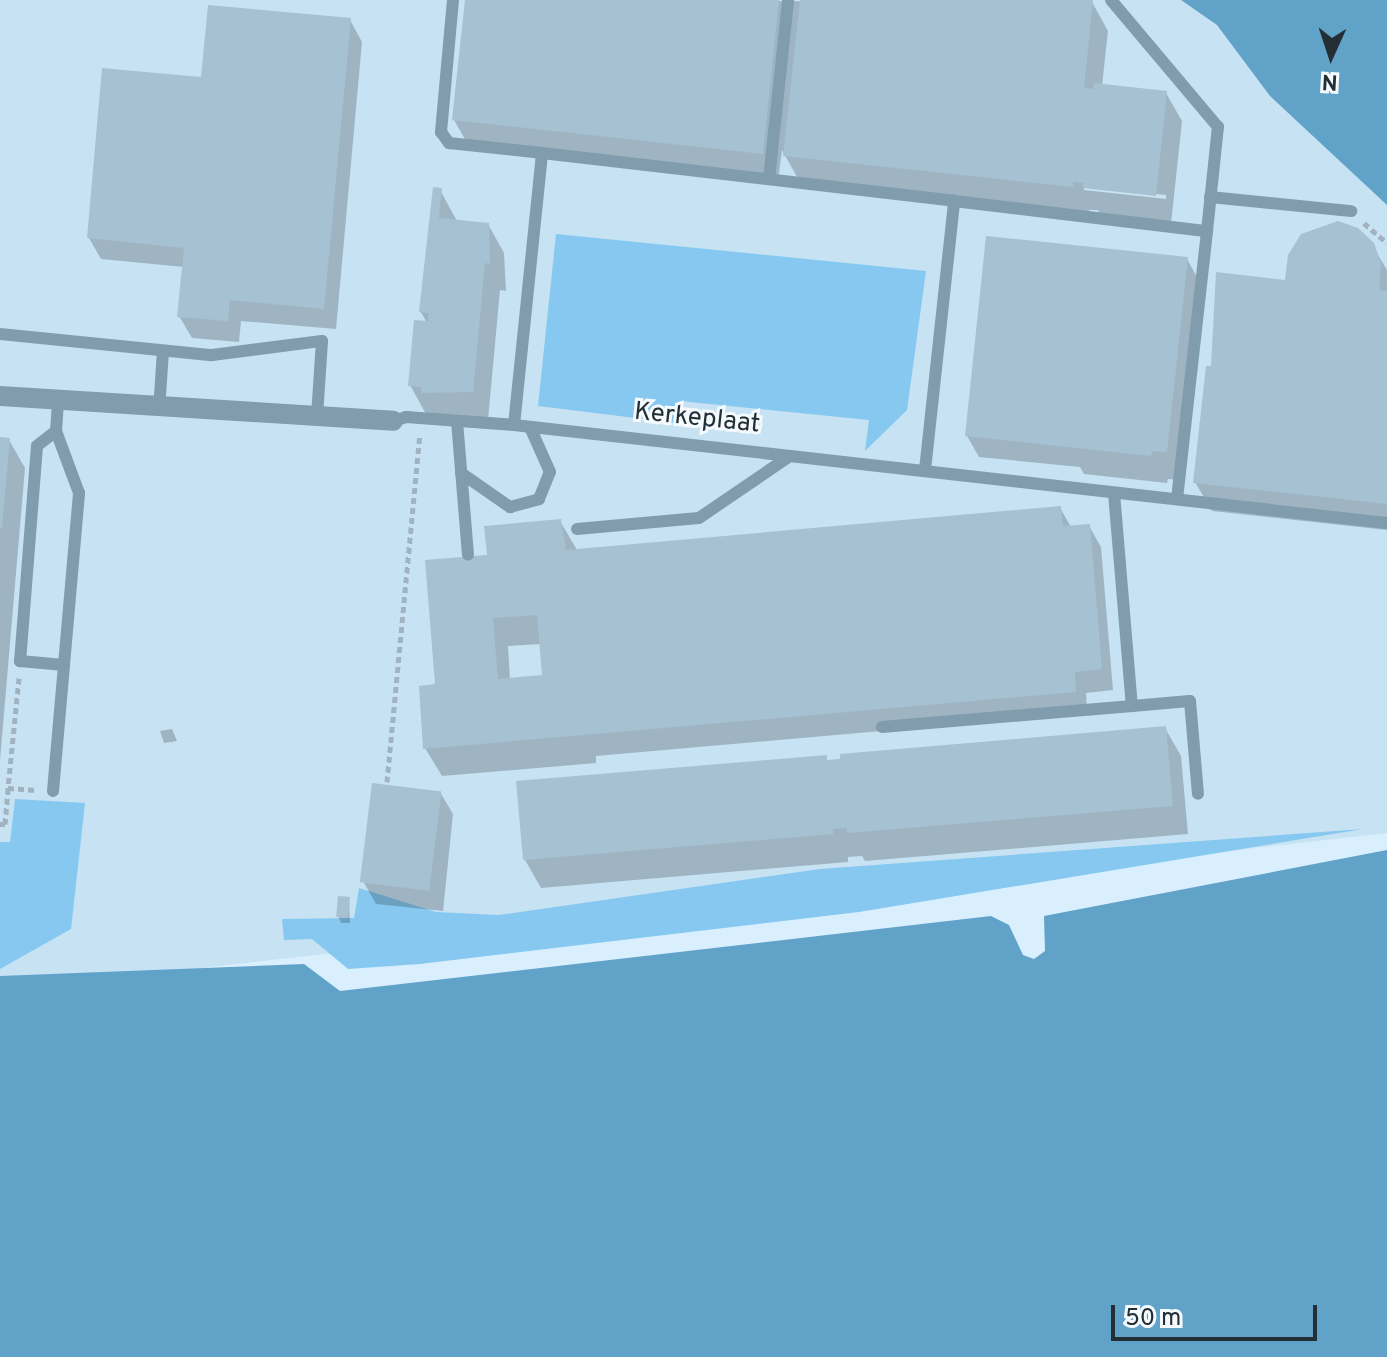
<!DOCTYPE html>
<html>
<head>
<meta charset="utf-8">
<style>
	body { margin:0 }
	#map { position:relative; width:1387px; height:1357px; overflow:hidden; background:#d9effe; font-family:Overpass,sans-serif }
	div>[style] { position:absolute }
	.built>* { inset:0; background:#c6e2f3 }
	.green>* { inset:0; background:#86c8f0 }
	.water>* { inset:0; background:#61a2c9 }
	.shadow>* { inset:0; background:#0003 }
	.building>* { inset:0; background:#a6c1d2; transform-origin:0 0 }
	.path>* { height:5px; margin-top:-2.5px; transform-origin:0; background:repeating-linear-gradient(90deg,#a1b3c0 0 6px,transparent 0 10px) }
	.service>* { height:12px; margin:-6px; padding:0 6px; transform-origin:6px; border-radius:6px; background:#819cad }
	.minor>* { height:20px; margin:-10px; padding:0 10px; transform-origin:10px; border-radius:10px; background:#819cad }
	span { translate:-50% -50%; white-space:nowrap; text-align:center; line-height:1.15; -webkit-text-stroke:6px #f4fafd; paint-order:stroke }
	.street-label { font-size:26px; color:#232e35 }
	.north { position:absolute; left:1291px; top:16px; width:80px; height:80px; -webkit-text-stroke:6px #f4fafd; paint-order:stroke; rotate:183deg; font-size:22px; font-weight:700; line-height:32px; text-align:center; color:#232e35 }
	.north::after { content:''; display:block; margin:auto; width:28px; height:36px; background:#232e35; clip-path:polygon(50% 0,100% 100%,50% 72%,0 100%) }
	.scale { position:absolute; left:1111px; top:1305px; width:206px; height:36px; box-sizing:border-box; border:4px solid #232e35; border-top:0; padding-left:10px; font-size:24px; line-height:28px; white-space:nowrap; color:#232e35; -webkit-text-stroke:6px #f4fafd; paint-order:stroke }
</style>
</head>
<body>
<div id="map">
	<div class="built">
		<div style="clip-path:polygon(0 0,1206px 0,1387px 160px,1387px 833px,0 991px)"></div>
	</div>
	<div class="green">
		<div style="clip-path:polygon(556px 234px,926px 271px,907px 410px,865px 451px,869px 420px,680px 401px,676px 423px,538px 406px)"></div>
		<div style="clip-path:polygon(15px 799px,85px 803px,71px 929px,0 969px,0 842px,10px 842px)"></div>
		<div style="clip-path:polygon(1363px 829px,859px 912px,420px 964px,348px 969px,312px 939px,284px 940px,282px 919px,354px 918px,359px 888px,436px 912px,499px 915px,820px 869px)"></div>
	</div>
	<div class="water">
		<div style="clip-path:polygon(1181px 0,1387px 0,1387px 205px,1270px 96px,1217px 25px)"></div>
		<div style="clip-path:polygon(1387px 850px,1387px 1357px,0 1357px,0 976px,304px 964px,340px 991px,991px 916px,1009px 925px,1023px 955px,1034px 959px,1045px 951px,1044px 916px)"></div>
	</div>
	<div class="shadow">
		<div style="clip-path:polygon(evenodd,467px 0,1092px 2px,1108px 31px,1102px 86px,1166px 93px,1182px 121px,1171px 224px,1101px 216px,1098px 210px,1089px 210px,1088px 215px,801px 184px,782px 150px,778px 181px,470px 148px,454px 120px,467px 0,1084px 186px,1166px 195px,1166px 199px,1084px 190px,1084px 186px)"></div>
		<div style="clip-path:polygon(350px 20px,362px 42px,336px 329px,241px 321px,239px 342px,192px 338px,179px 316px,184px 267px,101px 259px,89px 238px,203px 79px)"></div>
		<div style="clip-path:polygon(440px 190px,457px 221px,488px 224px,504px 253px,506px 291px,500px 290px,488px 420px,426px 414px,410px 385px,427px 323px,421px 312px)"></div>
		<div style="clip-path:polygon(1375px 250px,1387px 270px,1387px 530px,1212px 511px,1195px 482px,1213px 368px,1217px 274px,1287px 282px)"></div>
		<div style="clip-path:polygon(1187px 259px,1203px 288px,1183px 480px,1168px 479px,1167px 483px,1084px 474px,1080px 467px,979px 457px,967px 436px)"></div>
		<div style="clip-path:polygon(0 439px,9px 440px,25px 468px,0 760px)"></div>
		<div style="clip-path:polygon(evenodd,1060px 508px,1071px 527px,1089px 526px,1101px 547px,1113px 690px,1086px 693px,1087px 713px,596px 756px,596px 763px,442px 776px,425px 748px,437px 686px,489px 557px,560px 521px,577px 550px,1060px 508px,541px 644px,544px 677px,510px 680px,508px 646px,541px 644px)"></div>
		<div style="clip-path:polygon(1165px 728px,1181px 756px,1188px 834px,865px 861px,862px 856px,848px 857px,848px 862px,541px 888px,525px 860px,826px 757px,828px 762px)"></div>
		<div style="clip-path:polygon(172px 729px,177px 741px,164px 743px,160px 731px)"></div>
		<div style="clip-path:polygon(440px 792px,453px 814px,443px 911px,376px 904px,364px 883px)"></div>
		<div style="clip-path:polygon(349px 899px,350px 923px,341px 923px,338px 916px)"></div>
	</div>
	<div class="building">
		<div style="clip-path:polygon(465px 0,779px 0,763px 154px,452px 120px)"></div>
		<div style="clip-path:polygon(800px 0,1093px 0,1084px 88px,1093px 89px,1094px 83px,1167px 91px,1156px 196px,1083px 188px,1083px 183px,1073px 182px,1073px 187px,783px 156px)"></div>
		<div style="clip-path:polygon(208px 5px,351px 18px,324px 309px,230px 300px,228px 321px,177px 317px,184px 248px,87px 238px,102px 68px,201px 77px)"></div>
		<div style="clip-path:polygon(433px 187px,442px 188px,439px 218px,489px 223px,490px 264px,485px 263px,473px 392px,421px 393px,422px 387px,408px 386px,414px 320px,428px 321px,428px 313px,419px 312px)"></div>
		<div style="clip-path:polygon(1338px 221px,1358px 228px,1374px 243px,1381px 263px,1379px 290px,1387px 291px,1387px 504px,1193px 483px,1206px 366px,1211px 366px,1216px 272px,1285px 280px,1288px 255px,1301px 234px)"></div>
		<div style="clip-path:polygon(986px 236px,1188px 257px,1167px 452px,1152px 451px,1151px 456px,965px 436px)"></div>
		<div style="clip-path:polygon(0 437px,10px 438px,2px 528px,0 528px)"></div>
		<div style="clip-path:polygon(evenodd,1061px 506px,1063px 526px,1090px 524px,1102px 669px,1075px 672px,1076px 692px,423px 749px,419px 686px,435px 684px,425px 560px,487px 555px,484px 526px,561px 519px,566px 550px,1061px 506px,537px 615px,542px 675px,498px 679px,493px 618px,537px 615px)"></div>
		<div style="clip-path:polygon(1166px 726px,1173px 806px,847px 833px,846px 828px,833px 829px,833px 834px,523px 860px,516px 781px,827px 755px,827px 760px,840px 759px,840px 754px)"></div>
		<div style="left:372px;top:783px;width:70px;height:100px;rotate:7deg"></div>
		<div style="left:338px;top:896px;width:12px;height:21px;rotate:5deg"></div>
	</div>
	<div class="path">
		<div style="left:1364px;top:223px;width:30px;rotate:41deg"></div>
		<div style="left:19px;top:678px;width:111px;rotate:95.7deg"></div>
		<div style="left:8px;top:788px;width:28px;rotate:4deg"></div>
		<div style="left:387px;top:782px;width:348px;rotate:-84.6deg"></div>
		<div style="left:0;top:824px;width:5px"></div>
		<div style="left:5px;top:824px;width:36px;rotate:-85deg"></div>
	</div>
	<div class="service">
		<div style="left:453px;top:0;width:133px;rotate:95.2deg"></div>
		<div style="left:441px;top:132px;width:14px;rotate:54deg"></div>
		<div style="left:449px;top:143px;width:94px;rotate:6.1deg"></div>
		<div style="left:769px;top:179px;width:180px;rotate:-83.9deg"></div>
		<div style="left:1210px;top:197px;width:142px;rotate:5.7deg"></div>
		<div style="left:0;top:334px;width:213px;rotate:5.7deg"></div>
		<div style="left:212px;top:355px;width:111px;rotate:-7.3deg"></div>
		<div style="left:322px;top:341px;width:76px;rotate:93.8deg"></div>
		<div style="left:159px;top:410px;width:59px;rotate:-86.1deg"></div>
		<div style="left:393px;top:421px;width:14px;rotate:-17deg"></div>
		<div style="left:406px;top:417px;width:108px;rotate:4.2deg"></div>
		<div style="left:514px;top:425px;width:878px;rotate:6.41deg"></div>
		<div style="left:457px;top:421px;width:134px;rotate:85.3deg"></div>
		<div style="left:514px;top:425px;width:273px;rotate:-84.1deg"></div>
		<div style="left:542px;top:153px;width:415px;rotate:6.6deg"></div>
		<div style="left:56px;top:431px;width:24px;rotate:142deg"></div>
		<div style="left:37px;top:446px;width:216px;rotate:94.5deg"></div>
		<div style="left:20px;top:661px;width:44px;rotate:5.2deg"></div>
		<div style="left:64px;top:665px;width:173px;rotate:-85deg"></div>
		<div style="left:79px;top:493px;width:66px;rotate:-110.4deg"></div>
		<div style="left:56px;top:431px;width:30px;rotate:-86deg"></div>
		<div style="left:925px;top:470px;width:271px;rotate:-83.8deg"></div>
		<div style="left:954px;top:201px;width:255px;rotate:6.8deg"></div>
		<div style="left:1207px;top:231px;width:105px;rotate:-84deg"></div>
		<div style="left:1218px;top:127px;width:166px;rotate:-130.1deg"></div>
		<div style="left:461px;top:473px;width:60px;rotate:34.8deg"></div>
		<div style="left:510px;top:507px;width:30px;rotate:-15deg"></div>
		<div style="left:539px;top:499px;width:29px;rotate:-68deg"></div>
		<div style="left:550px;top:472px;width:49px;rotate:-114deg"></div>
		<div style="left:1114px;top:493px;width:214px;rotate:85.2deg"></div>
		<div style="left:1132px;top:706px;width:58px;rotate:-4.9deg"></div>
		<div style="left:1190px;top:701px;width:93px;rotate:85.1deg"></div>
		<div style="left:1177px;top:499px;width:270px;rotate:-83.6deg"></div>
		<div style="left:577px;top:529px;width:122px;rotate:-5.2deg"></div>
		<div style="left:699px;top:518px;width:110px;rotate:-34.3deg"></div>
		<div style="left:882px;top:727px;width:251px;rotate:-4.8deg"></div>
		<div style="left:53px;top:791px;width:126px;rotate:-85deg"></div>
	</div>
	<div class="minor">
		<div style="left:0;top:396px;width:394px;rotate:3.6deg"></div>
	</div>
	<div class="street-label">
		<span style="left:697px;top:419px;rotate:6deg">Kerkeplaat</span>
	</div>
	<div class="north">N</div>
	<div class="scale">50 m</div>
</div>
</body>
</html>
